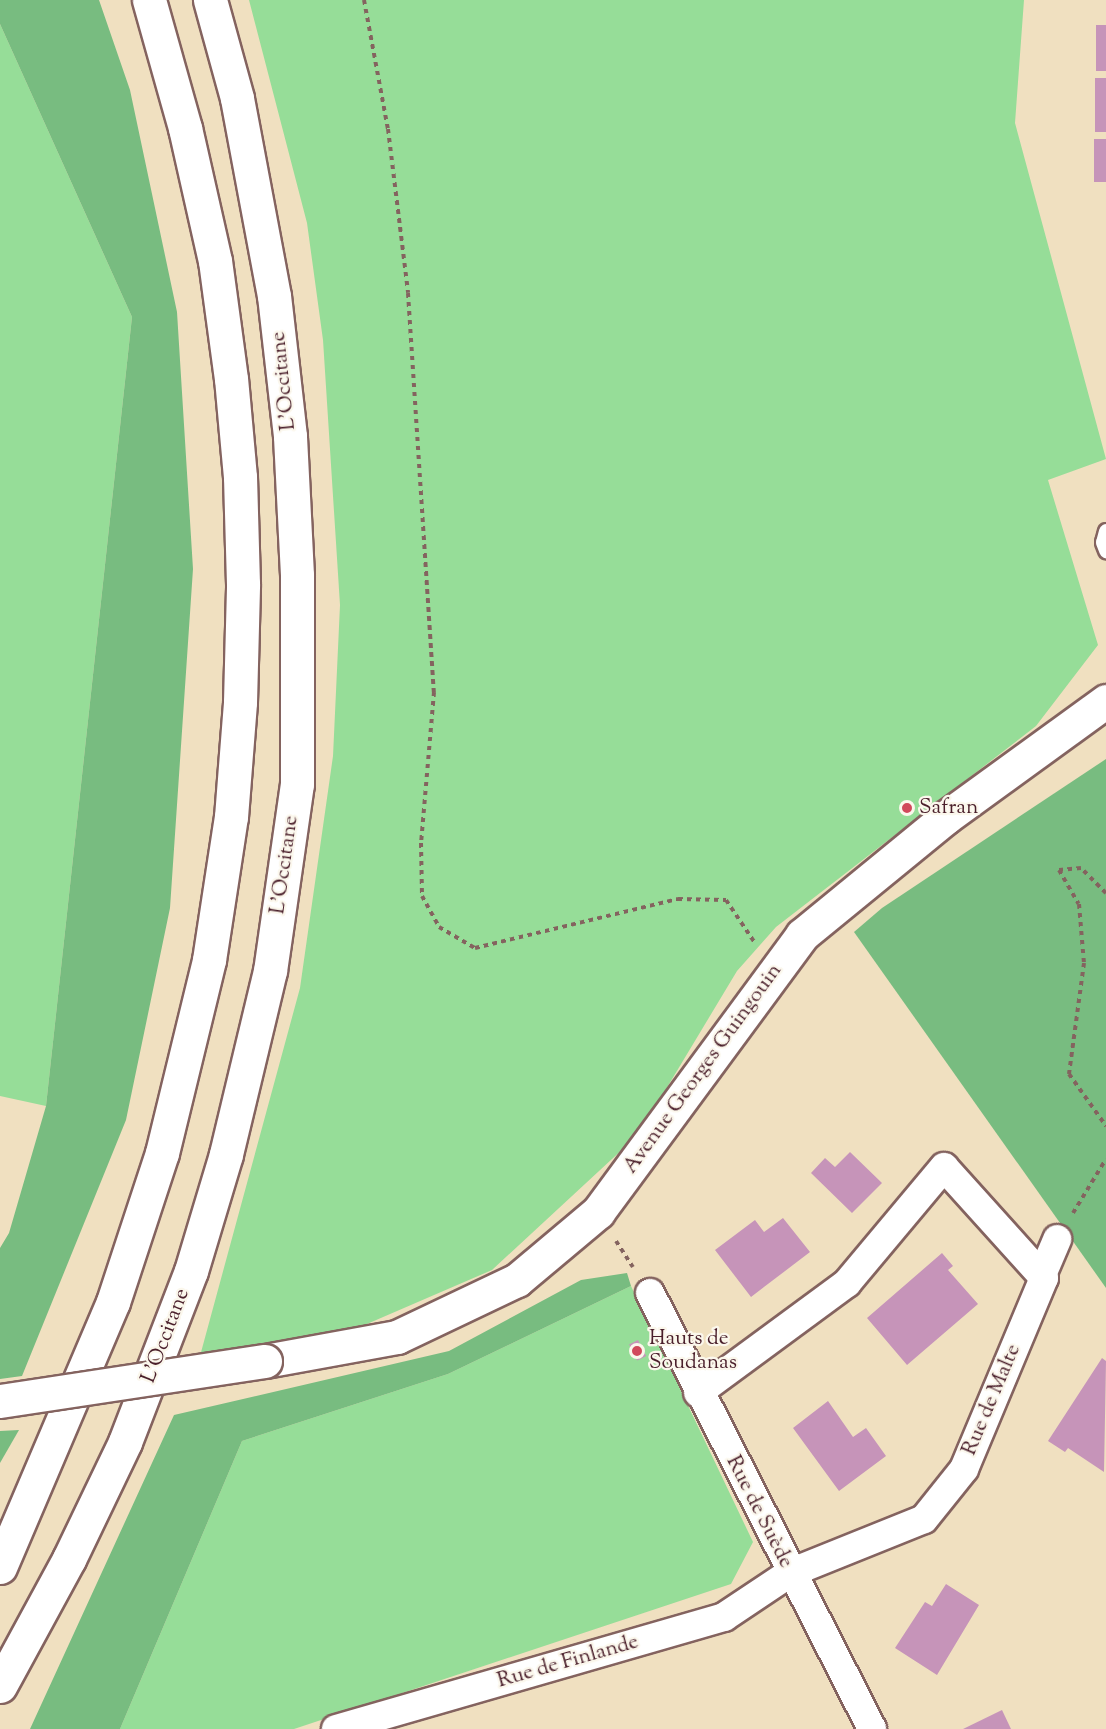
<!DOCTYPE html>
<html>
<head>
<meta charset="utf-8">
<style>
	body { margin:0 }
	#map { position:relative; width:1106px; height:1729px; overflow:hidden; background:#f0e0c0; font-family:"Sorts Mill Goudy",serif }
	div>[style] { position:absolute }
	.green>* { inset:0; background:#96dd98 }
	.forest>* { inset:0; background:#78bc80 }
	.building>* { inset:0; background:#c694b9; transform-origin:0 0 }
	.path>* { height:4px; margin-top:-2px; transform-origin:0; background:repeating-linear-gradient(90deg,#84635f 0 4.5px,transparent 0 9px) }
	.roads { filter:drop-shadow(2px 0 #84635f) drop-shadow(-2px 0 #84635f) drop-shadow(0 2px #84635f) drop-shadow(0 -2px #84635f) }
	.service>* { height:15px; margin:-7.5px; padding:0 7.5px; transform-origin:7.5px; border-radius:7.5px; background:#fff }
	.minor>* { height:28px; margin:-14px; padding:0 14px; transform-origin:14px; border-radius:14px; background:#fff }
	.tertiary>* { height:33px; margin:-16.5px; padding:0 16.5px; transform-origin:16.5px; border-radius:16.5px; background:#fff }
	.motorway>* { height:33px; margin:-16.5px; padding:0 16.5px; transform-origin:16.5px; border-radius:16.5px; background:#fff }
	.bridges { filter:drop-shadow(2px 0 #84635f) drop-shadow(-2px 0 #84635f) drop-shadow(0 2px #84635f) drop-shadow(0 -2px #84635f) }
	.tertiary-bridge>* { height:33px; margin:-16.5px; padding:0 16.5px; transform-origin:16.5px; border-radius:16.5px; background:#fff }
	.dots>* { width:16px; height:16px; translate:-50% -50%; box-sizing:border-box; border:3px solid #fbf7ec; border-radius:50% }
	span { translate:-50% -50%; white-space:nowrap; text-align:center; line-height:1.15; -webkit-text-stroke:4.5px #fbf7ec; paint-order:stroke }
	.street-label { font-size:21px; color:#4a1f2b }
	.poi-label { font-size:21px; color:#4a1f2b }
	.left { translate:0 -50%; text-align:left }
</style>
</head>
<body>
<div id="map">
	<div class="green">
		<div style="clip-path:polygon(249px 0,1024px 0,1015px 123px,1106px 459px,1048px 480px,1098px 645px,1036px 726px,776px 927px,737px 971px,639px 1134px,492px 1270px,360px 1327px,200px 1356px,300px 988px,333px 756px,340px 605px,323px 340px,307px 223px)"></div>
		<div style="clip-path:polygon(0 24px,132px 317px,46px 1106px,0 1096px)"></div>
		<div style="clip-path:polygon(631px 1286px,753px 1542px,731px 1584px,294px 1729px,120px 1729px,242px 1441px,448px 1374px)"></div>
	</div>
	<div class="forest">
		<div style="clip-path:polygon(0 0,99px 0,130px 90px,177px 312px,193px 569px,170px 908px,126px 1120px,22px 1376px,0 1379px,0 1248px,9px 1233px,46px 1106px,132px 317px,0 24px)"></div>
		<div style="clip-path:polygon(1106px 759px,1106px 1288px,854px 932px,882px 908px)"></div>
		<div style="clip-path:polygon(627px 1273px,631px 1286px,448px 1374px,242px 1441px,120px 1729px,30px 1729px,174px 1415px,449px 1351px,581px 1280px)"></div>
		<div style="clip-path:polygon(19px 1430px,0 1463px,0 1431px)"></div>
	</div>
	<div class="building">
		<div style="left:1096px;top:25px;width:10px;height:46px"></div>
		<div style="left:1095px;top:78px;width:11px;height:54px"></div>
		<div style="left:1094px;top:139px;width:12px;height:43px"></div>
		<div style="clip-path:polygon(850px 1152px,882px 1183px,852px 1213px,811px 1173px,825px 1158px,835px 1167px)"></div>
		<div style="clip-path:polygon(783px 1218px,810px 1252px,751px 1297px,715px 1250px,755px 1220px,764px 1232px)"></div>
		<div style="clip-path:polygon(942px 1253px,953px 1266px,948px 1270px,978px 1304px,907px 1365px,867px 1318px)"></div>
		<div style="left:638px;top:1340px;width:18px;height:10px;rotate:63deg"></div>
		<div style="clip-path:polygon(1102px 1358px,1106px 1361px,1104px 1472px,1068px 1448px,1065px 1452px,1048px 1441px)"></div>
		<div style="clip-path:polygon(828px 1401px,853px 1437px,866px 1428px,886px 1456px,839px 1491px,793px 1428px)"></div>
		<div style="clip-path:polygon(946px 1584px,979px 1605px,937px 1675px,895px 1648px,925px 1602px,932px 1606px)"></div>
		<div style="clip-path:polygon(1002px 1710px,1011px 1729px,963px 1729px)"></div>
	</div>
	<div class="path">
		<div style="left:364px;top:0;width:131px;rotate:79.5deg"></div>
		<div style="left:388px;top:129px;width:165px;rotate:83deg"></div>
		<div style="left:408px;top:293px;width:400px;rotate:86.3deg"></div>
		<div style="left:434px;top:692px;width:152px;rotate:94.9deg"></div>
		<div style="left:421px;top:843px;width:53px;rotate:88.9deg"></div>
		<div style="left:422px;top:896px;width:35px;rotate:61deg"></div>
		<div style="left:439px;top:927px;width:42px;rotate:30.3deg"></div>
		<div style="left:475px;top:948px;width:209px;rotate:-13.6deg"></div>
		<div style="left:678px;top:899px;width:48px;rotate:1.2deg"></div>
		<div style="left:726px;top:900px;width:52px;rotate:56deg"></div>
		<div style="left:1106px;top:893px;width:35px;rotate:-135deg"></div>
		<div style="left:1081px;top:868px;width:22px;rotate:175deg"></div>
		<div style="left:1059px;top:870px;width:39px;rotate:60deg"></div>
		<div style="left:1079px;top:904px;width:59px;rotate:85.2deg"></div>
		<div style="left:1084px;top:963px;width:112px;rotate:97.7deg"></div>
		<div style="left:1069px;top:1074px;width:64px;rotate:54.6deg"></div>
		<div style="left:1073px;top:1213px;width:63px;rotate:-58.6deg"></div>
		<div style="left:616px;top:1241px;width:31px;rotate:57deg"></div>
	</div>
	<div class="roads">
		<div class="service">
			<div style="left:1106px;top:531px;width:11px;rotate:105deg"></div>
			<div style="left:1103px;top:542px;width:9px;rotate:69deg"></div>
		</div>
		<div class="minor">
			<div style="left:1042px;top:1275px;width:39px;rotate:-67deg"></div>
			<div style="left:650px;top:1293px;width:489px;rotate:63deg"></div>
			<div style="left:336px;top:1729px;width:404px;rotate:-16.1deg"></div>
			<div style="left:724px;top:1617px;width:79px;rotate:-33.7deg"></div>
			<div style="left:790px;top:1573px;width:144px;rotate:-21.9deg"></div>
			<div style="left:924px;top:1519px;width:64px;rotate:-51.3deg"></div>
			<div style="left:964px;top:1469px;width:207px;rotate:-67.3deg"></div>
			<div style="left:1044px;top:1278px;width:149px;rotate:-132deg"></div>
			<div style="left:944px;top:1167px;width:151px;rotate:129.9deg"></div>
			<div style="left:847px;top:1283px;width:185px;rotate:143.6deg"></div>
		</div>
		<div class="tertiary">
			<div style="left:265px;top:1361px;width:134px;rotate:-10.3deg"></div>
			<div style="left:397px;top:1337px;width:133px;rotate:-25.4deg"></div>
			<div style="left:517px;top:1280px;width:106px;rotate:-40deg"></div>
			<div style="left:598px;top:1212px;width:344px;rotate:-53.6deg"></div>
			<div style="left:802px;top:935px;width:185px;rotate:-39.3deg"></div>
			<div style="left:945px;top:818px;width:199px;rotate:-36deg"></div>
		</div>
		<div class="motorway">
			<div style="left:0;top:1567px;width:288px;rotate:-66.9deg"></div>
			<div style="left:113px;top:1302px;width:157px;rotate:-71.8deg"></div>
			<div style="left:162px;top:1153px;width:199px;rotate:-76.3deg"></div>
			<div style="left:209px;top:960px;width:145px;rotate:-81.3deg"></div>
			<div style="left:231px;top:817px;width:115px;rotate:-85.5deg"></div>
			<div style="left:240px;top:702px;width:118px;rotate:-88.5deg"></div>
			<div style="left:243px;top:584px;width:107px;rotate:-91.6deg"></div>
			<div style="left:240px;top:477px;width:98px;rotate:-95.2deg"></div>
			<div style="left:231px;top:379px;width:119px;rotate:-97.7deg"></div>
			<div style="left:215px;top:261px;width:136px;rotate:-102.7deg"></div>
			<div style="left:185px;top:128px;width:133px;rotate:-105.7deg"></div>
			<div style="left:0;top:1686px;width:145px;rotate:-61.5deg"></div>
			<div style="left:69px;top:1559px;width:130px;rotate:-64.4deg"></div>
			<div style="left:125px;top:1442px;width:183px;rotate:-68.9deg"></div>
			<div style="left:191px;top:1271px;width:122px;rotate:-73.3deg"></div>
			<div style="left:226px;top:1154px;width:188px;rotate:-76.5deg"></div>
			<div style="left:270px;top:971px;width:189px;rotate:-81.8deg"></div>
			<div style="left:297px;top:784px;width:209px;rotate:-90deg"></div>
			<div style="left:297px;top:575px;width:139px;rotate:-92.9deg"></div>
			<div style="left:290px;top:436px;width:141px;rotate:-96.5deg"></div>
			<div style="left:274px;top:296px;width:201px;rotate:-100.6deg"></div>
			<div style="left:237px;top:98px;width:102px;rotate:-105.4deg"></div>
		</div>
	</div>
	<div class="bridges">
		<div class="tertiary-bridge">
			<div style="left:0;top:1401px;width:268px;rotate:-8.6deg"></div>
		</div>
	</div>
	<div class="dots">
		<div style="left:907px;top:808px;background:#d1495b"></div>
		<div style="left:637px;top:1351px;background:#d1495b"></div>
	</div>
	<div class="street-label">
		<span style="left:284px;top:381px;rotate:-96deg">L'Occitane</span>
		<span style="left:285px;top:865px;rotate:-82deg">L'Occitane</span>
		<span style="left:703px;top:1069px;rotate:-54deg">Avenue Georges Guingouin</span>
		<span style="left:166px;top:1336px;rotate:-69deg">L'Occitane</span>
		<span style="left:992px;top:1400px;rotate:-67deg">Rue de Malte</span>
		<span style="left:759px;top:1512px;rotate:63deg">Rue de Suède</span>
		<span style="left:568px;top:1662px;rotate:-16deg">Rue de Finlande</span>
	</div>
	<div class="poi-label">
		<span class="left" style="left:919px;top:808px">Safran</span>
		<span class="left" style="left:649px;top:1351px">Hauts de<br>Soudanas</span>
	</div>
</div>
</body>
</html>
